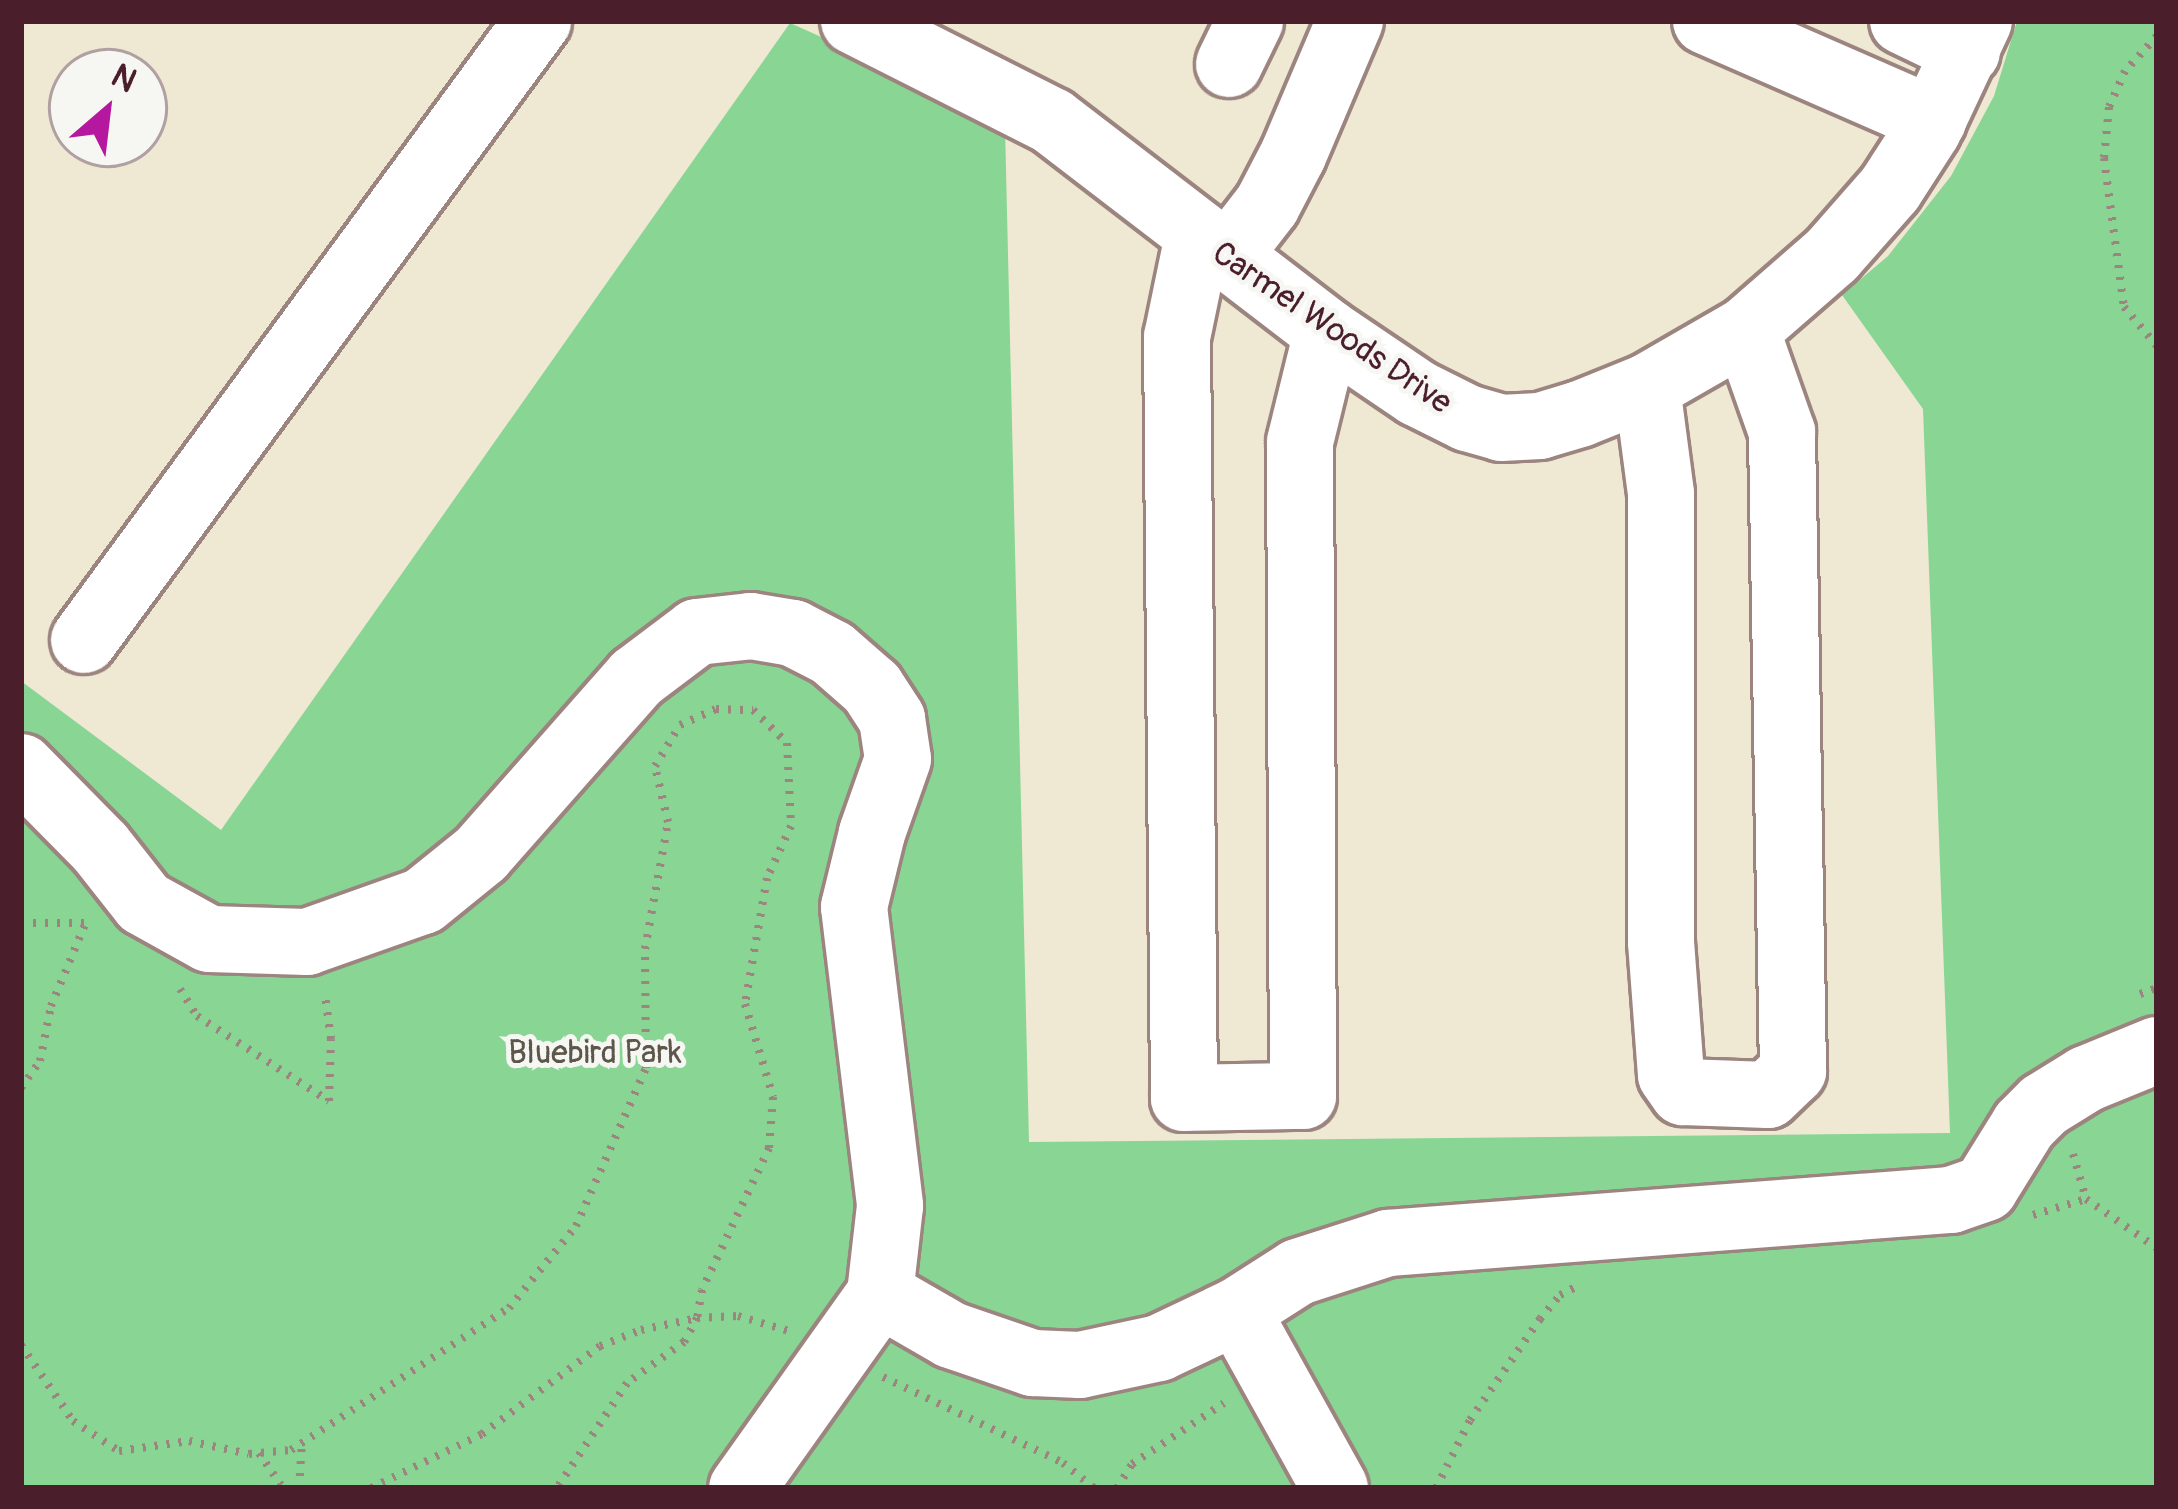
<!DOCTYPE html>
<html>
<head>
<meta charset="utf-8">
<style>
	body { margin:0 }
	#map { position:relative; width:2178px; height:1509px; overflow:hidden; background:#efe9d3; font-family:Pangolin,sans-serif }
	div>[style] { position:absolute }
	.green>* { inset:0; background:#88d594 }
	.path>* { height:8px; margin-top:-4px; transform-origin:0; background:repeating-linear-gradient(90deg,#9c847f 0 3px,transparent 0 12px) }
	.roads { filter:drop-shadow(3px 0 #9c847f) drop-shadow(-3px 0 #9c847f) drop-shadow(0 3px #9c847f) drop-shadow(0 -3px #9c847f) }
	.minor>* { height:66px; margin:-33px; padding:0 33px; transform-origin:33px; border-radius:33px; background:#fff }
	span { translate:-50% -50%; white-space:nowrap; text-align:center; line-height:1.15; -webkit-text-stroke:10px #f6f6f2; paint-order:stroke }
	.street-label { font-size:33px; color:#4a1f2b }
	.park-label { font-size:33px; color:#5d564a }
	.frame { position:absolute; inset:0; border:24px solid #4a1f2b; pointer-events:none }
	.north { position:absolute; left:48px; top:48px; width:120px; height:120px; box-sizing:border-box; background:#f6f6f2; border:3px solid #b1a0a2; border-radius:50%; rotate:28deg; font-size:33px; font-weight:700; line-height:48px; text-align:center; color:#4a1f2b }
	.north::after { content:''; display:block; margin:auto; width:42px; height:54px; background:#b5179e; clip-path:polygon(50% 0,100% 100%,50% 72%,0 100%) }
</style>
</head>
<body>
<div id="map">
	<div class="green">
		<div style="clip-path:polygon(2017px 21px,2157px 21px,2157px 1488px,21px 1488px,21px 681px,221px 830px,790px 23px,911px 77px,1005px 127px,1029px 1142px,1950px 1133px,1923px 409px,1842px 295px,1888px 256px,1951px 176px,1994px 96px)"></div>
	</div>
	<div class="path">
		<div style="left:2157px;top:36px;width:47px;rotate:132.4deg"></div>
		<div style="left:2125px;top:71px;width:39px;rotate:114deg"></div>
		<div style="left:2109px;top:107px;width:51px;rotate:95.6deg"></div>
		<div style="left:2104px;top:158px;width:150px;rotate:82.4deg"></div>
		<div style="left:2124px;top:307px;width:51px;rotate:49.8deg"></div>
		<div style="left:21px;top:923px;width:66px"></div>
		<div style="left:180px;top:989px;width:32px;rotate:58deg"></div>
		<div style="left:197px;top:1016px;width:157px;rotate:32.8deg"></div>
		<div style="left:329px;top:1101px;width:62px;rotate:-88.2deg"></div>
		<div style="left:331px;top:1039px;width:44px;rotate:-97.8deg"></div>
		<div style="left:2140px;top:994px;width:18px;rotate:-19deg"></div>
		<div style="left:21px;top:1088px;width:33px;rotate:-55deg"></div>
		<div style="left:40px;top:1061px;width:56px;rotate:-78.7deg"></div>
		<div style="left:51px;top:1006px;width:91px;rotate:-67.4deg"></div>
		<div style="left:2073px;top:1154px;width:47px;rotate:73.9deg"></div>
		<div style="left:2033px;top:1215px;width:55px;rotate:-16.8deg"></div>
		<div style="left:2086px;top:1199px;width:86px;rotate:34.6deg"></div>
		<div style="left:21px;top:1345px;width:92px;rotate:55.6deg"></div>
		<div style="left:73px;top:1421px;width:55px;rotate:33.1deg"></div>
		<div style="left:119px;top:1451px;width:71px;rotate:-8.1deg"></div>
		<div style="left:189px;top:1441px;width:61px;rotate:12.2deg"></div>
		<div style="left:249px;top:1454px;width:42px;rotate:-5.4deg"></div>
		<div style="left:291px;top:1450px;width:260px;rotate:-33.1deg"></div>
		<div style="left:509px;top:1308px;width:106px;rotate:-50.7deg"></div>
		<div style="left:576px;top:1226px;width:173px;rotate:-66.1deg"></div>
		<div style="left:646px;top:1068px;width:119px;rotate:-90.5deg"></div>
		<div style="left:645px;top:949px;width:129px;rotate:-79.7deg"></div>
		<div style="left:668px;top:822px;width:57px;rotate:-103.1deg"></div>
		<div style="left:655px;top:766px;width:48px;rotate:-58.6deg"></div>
		<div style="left:680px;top:725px;width:39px;rotate:-24deg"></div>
		<div style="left:716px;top:709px;width:37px;rotate:2deg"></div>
		<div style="left:753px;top:710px;width:47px;rotate:44.1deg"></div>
		<div style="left:787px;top:743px;width:83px;rotate:87.2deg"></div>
		<div style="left:791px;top:826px;width:57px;rotate:114.8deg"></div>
		<div style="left:767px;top:878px;width:128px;rotate:99.9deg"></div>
		<div style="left:745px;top:1004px;width:97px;rotate:73.2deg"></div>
		<div style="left:773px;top:1097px;width:51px;rotate:94.5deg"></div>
		<div style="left:769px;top:1148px;width:157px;rotate:115.3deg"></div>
		<div style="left:702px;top:1290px;width:28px;rotate:100deg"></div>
		<div style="left:697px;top:1318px;width:27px;rotate:118deg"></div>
		<div style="left:684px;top:1342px;width:70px;rotate:144.3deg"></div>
		<div style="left:627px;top:1383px;width:126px;rotate:123.7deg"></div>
		<div style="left:883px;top:1377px;width:199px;rotate:25.5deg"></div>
		<div style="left:1063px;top:1463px;width:40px;rotate:39deg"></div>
		<div style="left:259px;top:1453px;width:42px;rotate:55.6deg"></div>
		<div style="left:299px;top:1488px;width:45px;rotate:-86.2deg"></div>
		<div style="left:371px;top:1488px;width:123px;rotate:-25.9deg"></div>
		<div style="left:482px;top:1434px;width:147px;rotate:-36.7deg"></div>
		<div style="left:600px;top:1346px;width:44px;rotate:-21.3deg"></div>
		<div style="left:641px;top:1330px;width:57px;rotate:-12.1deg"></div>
		<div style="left:697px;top:1318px;width:41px;rotate:-2.8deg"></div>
		<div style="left:738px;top:1316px;width:53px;rotate:16.4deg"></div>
		<div style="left:1117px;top:1488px;width:28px;rotate:-58deg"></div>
		<div style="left:1132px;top:1464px;width:110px;rotate:-33.5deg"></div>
		<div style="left:1436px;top:1488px;width:76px;rotate:-63.4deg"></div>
		<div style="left:1470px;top:1420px;width:123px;rotate:-55.3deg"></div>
		<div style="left:1540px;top:1319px;width:31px;rotate:-50deg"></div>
		<div style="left:1560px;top:1295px;width:18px;rotate:-27deg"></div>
	</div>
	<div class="roads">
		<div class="minor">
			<div style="left:854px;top:21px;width:222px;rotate:26.8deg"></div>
			<div style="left:1052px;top:121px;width:347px;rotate:37.5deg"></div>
			<div style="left:1327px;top:332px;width:109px;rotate:34.1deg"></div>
			<div style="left:1417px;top:393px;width:56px;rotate:26.6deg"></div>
			<div style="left:1467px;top:418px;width:35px;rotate:16deg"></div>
			<div style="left:1501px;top:428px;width:39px;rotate:-3deg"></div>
			<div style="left:1540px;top:426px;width:42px;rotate:-16.7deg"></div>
			<div style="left:1580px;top:414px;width:72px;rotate:-21.9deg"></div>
			<div style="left:1647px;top:387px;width:114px;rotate:-29.9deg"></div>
			<div style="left:1746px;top:330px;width:114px;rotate:-41.1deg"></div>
			<div style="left:1832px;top:255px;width:88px;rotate:-48.7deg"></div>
			<div style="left:1890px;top:189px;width:70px;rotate:-57.2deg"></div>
			<div style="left:1928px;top:130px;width:120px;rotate:-64.9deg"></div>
			<div style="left:1706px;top:21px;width:248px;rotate:23.6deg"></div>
			<div style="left:1903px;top:21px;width:71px;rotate:25.8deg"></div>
			<div style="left:1229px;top:64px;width:48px;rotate:-64deg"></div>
			<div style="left:1198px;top:236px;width:103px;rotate:101.7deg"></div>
			<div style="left:1177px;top:337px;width:761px;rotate:89.47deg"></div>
			<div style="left:1184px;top:1098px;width:119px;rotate:-1deg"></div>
			<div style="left:1303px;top:1096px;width:654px;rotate:-90.26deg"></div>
			<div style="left:1300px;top:442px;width:113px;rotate:-76.2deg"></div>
			<div style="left:1226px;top:258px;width:67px;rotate:-52.3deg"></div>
			<div style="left:1267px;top:205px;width:56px;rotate:-62.5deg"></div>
			<div style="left:1293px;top:155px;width:146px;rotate:-67deg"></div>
			<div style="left:1647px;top:387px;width:108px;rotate:82.5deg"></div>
			<div style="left:1661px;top:494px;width:448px;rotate:90deg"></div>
			<div style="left:1661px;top:942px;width:133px;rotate:85.7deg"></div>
			<div style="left:1671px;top:1075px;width:21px;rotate:55deg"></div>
			<div style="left:1683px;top:1092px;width:85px;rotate:2deg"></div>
			<div style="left:1768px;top:1095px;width:35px;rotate:-44deg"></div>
			<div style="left:1793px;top:1071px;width:639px;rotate:-90.99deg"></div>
			<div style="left:1782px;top:432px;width:108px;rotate:-109.4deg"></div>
			<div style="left:84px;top:640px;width:768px;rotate:-53.74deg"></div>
			<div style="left:21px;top:767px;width:112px;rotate:45.4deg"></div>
			<div style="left:100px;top:847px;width:71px;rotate:51.8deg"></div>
			<div style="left:144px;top:903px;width:74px;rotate:29deg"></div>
			<div style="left:209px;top:939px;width:98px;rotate:1.8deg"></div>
			<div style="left:307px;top:942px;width:123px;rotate:-19.5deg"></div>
			<div style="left:423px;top:901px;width:75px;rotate:-39deg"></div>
			<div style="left:481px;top:854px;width:235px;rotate:-48.6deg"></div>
			<div style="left:636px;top:678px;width:76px;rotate:-37deg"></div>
			<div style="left:697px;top:632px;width:54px;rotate:-6.3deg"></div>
			<div style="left:751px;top:626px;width:43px;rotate:9.5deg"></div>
			<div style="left:793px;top:633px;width:44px;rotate:27.1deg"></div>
			<div style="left:832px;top:653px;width:53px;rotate:41.2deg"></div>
			<div style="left:872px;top:688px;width:37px;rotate:57deg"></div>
			<div style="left:892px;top:719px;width:40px;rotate:81.5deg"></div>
			<div style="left:898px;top:759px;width:78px;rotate:109.4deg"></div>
			<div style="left:872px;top:833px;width:76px;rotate:103.7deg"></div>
			<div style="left:854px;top:907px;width:301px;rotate:83.1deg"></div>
			<div style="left:890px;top:1206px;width:89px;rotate:96.5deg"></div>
			<div style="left:880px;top:1294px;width:238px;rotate:125.4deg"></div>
			<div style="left:880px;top:1294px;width:82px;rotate:30deg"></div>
			<div style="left:951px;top:1335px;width:87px;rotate:18.9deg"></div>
			<div style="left:1033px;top:1363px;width:47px;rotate:2.4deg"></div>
			<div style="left:1080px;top:1365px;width:81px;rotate:-12.1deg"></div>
			<div style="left:1159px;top:1348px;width:86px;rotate:-25.4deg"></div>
			<div style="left:1237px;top:1311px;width:72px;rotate:-32.6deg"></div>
			<div style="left:1298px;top:1272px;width:95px;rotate:-17.9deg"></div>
			<div style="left:1388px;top:1243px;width:565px;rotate:-4.37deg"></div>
			<div style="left:1951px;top:1200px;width:36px;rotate:-19deg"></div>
			<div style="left:1985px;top:1188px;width:74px;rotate:-58.2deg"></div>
			<div style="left:2024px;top:1125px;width:28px;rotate:-45deg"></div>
			<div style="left:2044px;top:1105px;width:49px;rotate:-31.8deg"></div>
			<div style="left:2086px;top:1079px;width:77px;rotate:-22.2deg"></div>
			<div style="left:1237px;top:1311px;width:202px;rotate:61deg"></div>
		</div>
	</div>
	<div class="street-label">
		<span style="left:1332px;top:328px;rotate:34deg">Carmel Woods Drive</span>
	</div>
	<div class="park-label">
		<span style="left:595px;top:1053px">Bluebird Park</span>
	</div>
	<div class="frame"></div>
	<div class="north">N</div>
</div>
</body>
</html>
